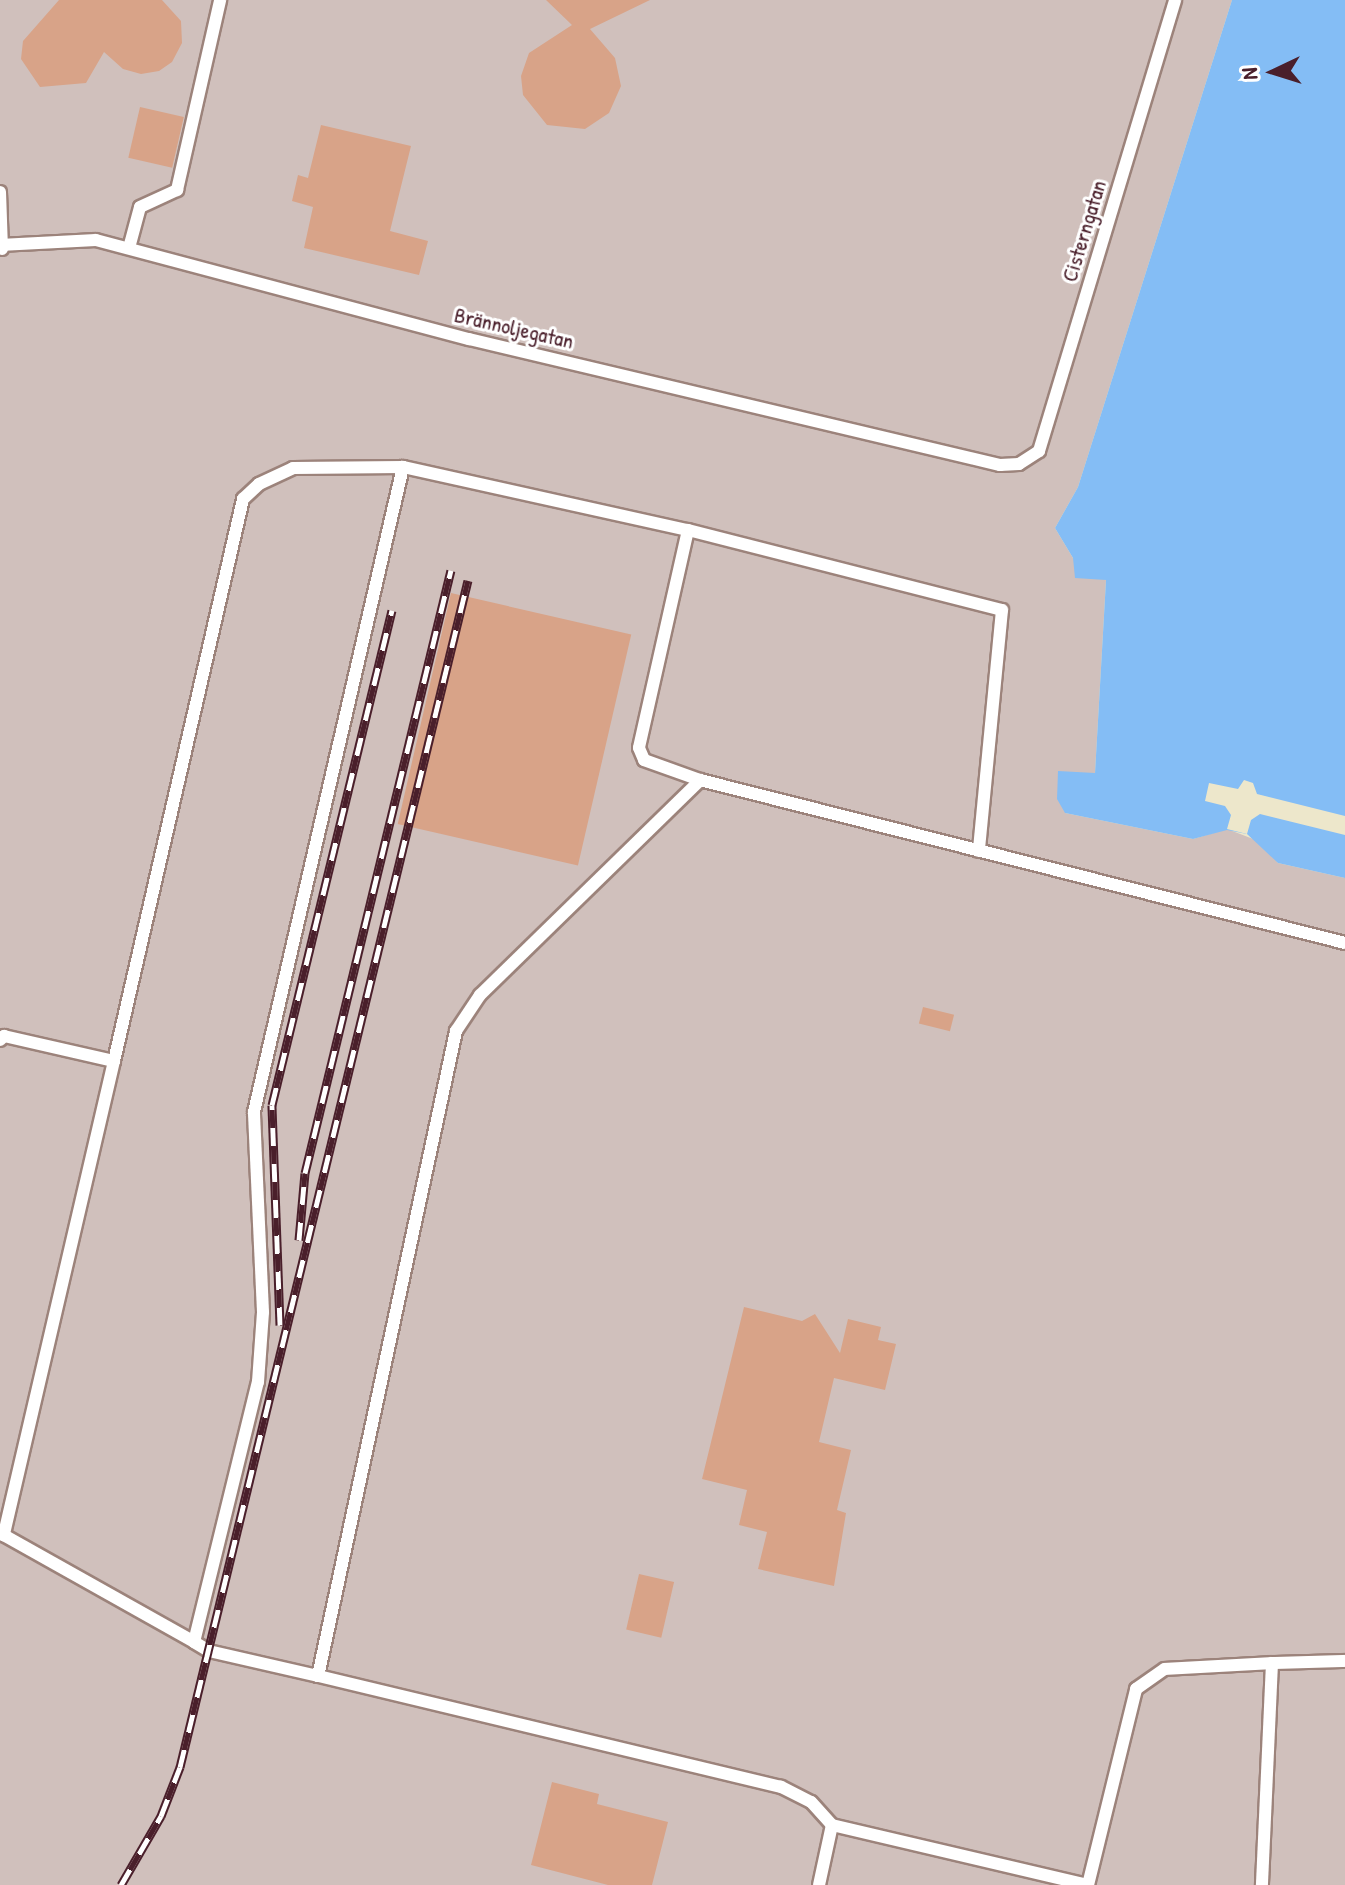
<!DOCTYPE html>
<html>
<head>
<meta charset="utf-8">
<style>
	body { margin:0 }
	#map { position:relative; width:1345px; height:1885px; overflow:hidden; background:#ede7cb; font-family:"Patrick Hand",sans-serif }
	div>[style] { position:absolute }
	.industrial>* { inset:0; background:#d0c0bc }
	.water>* { inset:0; background:#84bdf5 }
	.pier>* { inset:0; background:#ede7cb }
	.building>* { inset:0; background:#d8a388; transform-origin:0 0 }
	.roads { filter:drop-shadow(2px 0 #9c837b) drop-shadow(-2px 0 #9c837b) drop-shadow(0 2px #9c837b) drop-shadow(0 -2px #9c837b) }
	.lane>* { height:12px; margin:-6px; padding:0 6px; transform-origin:6px; border-radius:6px; background:#fff }
	.rail>* { height:9px; margin-top:-4.5px; transform-origin:0; background:repeating-linear-gradient(90deg,#fff 0 18px,#4a1f2b 0 36px); box-sizing:border-box; border-block:2px solid #4a1f2b }
	span { translate:-50% -50%; white-space:nowrap; text-align:center; line-height:1.15; -webkit-text-stroke:6px #fff; paint-order:stroke }
	.street-label { font-size:22px; color:#4a1f2b }
	.north { position:absolute; left:1233px; top:32px; width:80px; height:80px; -webkit-text-stroke:6px #fff; paint-order:stroke; rotate:266deg; font-size:22px; font-weight:700; line-height:32px; text-align:center; color:#4a1f2b }
	.north::after { content:''; display:block; margin:auto; width:28px; height:36px; background:#4a1f2b; clip-path:polygon(50% 0,100% 100%,50% 72%,0 100%) }
</style>
</head>
<body>
<div id="map">
	<div class="industrial">
		<div style="clip-path:polygon(0 0,1232px 0,1078px 487px,1055px 528px,1073px 558px,1106px 580px,1095px 773px,1065px 813px,1193px 839px,1227px 829px,1261px 842px,1278px 863px,1345px 878px,1345px 1885px,0 1885px)"></div>
	</div>
	<div class="water">
		<div style="clip-path:polygon(1232px 0,1345px 0,1345px 878px,1278px 863px,1247px 834px,1227px 830px,1193px 839px,1065px 813px,1057px 799px,1058px 771px,1095px 773px,1106px 580px,1075px 578px,1073px 558px,1055px 528px,1078px 487px)"></div>
	</div>
	<div class="pier">
		<div style="clip-path:polygon(1244px 780px,1253px 783px,1257px 794px,1345px 816px,1345px 835px,1260px 814px,1251px 820px,1247px 834px,1227px 829px,1231px 815px,1225px 806px,1205px 801px,1209px 783px,1238px 789px)"></div>
	</div>
	<div class="building">
		<div style="clip-path:polygon(59px 0,162px 0,181px 21px,182px 43px,172px 62px,159px 71px,141px 74px,123px 69px,104px 52px,86px 83px,40px 87px,21px 59px,23px 41px)"></div>
		<div style="clip-path:polygon(546px 0,650px 0,590px 29px,615px 58px,621px 86px,609px 113px,585px 129px,547px 125px,523px 95px,521px 76px,529px 53px,572px 25px)"></div>
		<div style="left:140px;top:107px;width:45px;height:52px;rotate:13deg"></div>
		<div style="clip-path:polygon(321px 125px,411px 146px,390px 231px,428px 241px,419px 275px,304px 248px,313px 207px,292px 201px,298px 175px,308px 178px)"></div>
		<div style="left:451px;top:593px;width:185px;height:237px;rotate:13deg"></div>
		<div style="left:923px;top:1007px;width:32px;height:17px;rotate:14deg"></div>
		<div style="clip-path:polygon(744px 1307px,802px 1321px,815px 1314px,840px 1353px,848px 1319px,881px 1327px,878px 1340px,896px 1344px,885px 1390px,834px 1378px,819px 1442px,851px 1450px,837px 1510px,846px 1513px,834px 1586px,758px 1569px,767px 1532px,739px 1525px,747px 1490px,702px 1479px)"></div>
		<div style="left:639px;top:1574px;width:36px;height:57px;rotate:13deg"></div>
		<div style="clip-path:polygon(552px 1782px,599px 1794px,597px 1804px,668px 1822px,652px 1885px,608px 1885px,531px 1865px)"></div>
	</div>
	<div class="roads">
		<div class="lane">
			<div style="left:0;top:192px;width:57px;rotate:88deg"></div>
			<div style="left:0;top:245px;width:96px;rotate:-3deg"></div>
			<div style="left:96px;top:240px;width:386px;rotate:14.9deg"></div>
			<div style="left:469px;top:339px;width:546px;rotate:13.35deg"></div>
			<div style="left:1000px;top:465px;width:19px;rotate:-3deg"></div>
			<div style="left:1019px;top:464px;width:24px;rotate:-33deg"></div>
			<div style="left:1039px;top:451px;width:471px;rotate:-73.2deg"></div>
			<div style="left:129px;top:248px;width:42px;rotate:-75deg"></div>
			<div style="left:140px;top:207px;width:41px;rotate:-24.7deg"></div>
			<div style="left:177px;top:190px;width:195px;rotate:-77.2deg"></div>
			<div style="left:688px;top:530px;width:324px;rotate:14.3deg"></div>
			<div style="left:1002px;top:610px;width:242px;rotate:95.5deg"></div>
			<div style="left:0;top:1040px;width:6px;rotate:-45deg"></div>
			<div style="left:4px;top:1036px;width:113px;rotate:12.8deg"></div>
			<div style="left:114px;top:1061px;width:487px;rotate:103.1deg"></div>
			<div style="left:114px;top:1061px;width:577px;rotate:-77.07deg"></div>
			<div style="left:243px;top:499px;width:22px;rotate:-43deg"></div>
			<div style="left:259px;top:484px;width:38px;rotate:-25deg"></div>
			<div style="left:293px;top:468px;width:110px;rotate:-0.5deg"></div>
			<div style="left:0;top:1533px;width:223px;rotate:29.3deg"></div>
			<div style="left:1272px;top:1663px;width:73px;rotate:-1.6deg"></div>
			<div style="left:318px;top:1676px;width:112px;rotate:-167.1deg"></div>
			<div style="left:209px;top:1651px;width:17px;rotate:-149deg"></div>
			<div style="left:194px;top:1642px;width:268px;rotate:-76.2deg"></div>
			<div style="left:258px;top:1382px;width:70px;rotate:-85.9deg"></div>
			<div style="left:263px;top:1312px;width:200px;rotate:-92.6deg"></div>
			<div style="left:254px;top:1112px;width:662px;rotate:-76.99deg"></div>
			<div style="left:403px;top:467px;width:292px;rotate:12.5deg"></div>
			<div style="left:688px;top:530px;width:223px;rotate:102.7deg"></div>
			<div style="left:639px;top:748px;width:13px;rotate:67deg"></div>
			<div style="left:644px;top:760px;width:59px;rotate:19.7deg"></div>
			<div style="left:832px;top:1825px;width:262px;rotate:13.2deg"></div>
			<div style="left:819px;top:1885px;width:61px;rotate:-77.8deg"></div>
			<div style="left:832px;top:1825px;width:31px;rotate:-132deg"></div>
			<div style="left:811px;top:1802px;width:34px;rotate:-153deg"></div>
			<div style="left:781px;top:1787px;width:476px;rotate:-166.5deg"></div>
			<div style="left:318px;top:1676px;width:660px;rotate:-77.92deg"></div>
			<div style="left:456px;top:1031px;width:43px;rotate:-56.3deg"></div>
			<div style="left:480px;top:995px;width:308px;rotate:-44.3deg"></div>
			<div style="left:700px;top:780px;width:665px;rotate:14.18deg"></div>
			<div style="left:1088px;top:1885px;width:202px;rotate:-76.2deg"></div>
			<div style="left:1136px;top:1689px;width:35px;rotate:-35deg"></div>
			<div style="left:1165px;top:1669px;width:107px;rotate:-3.2deg"></div>
			<div style="left:1272px;top:1663px;width:222px;rotate:92.6deg"></div>
		</div>
	</div>
	<div class="rail">
		<div style="left:299px;top:1240px;width:67px;rotate:-84.9deg"></div>
		<div style="left:305px;top:1173px;width:620px;rotate:-76.39deg"></div>
		<div style="left:280px;top:1325px;width:220px;rotate:-92.1deg"></div>
		<div style="left:272px;top:1105px;width:509px;rotate:-76.37deg"></div>
		<div style="left:121px;top:1885px;width:80px;rotate:-59.9deg"></div>
		<div style="left:161px;top:1816px;width:53px;rotate:-68.8deg"></div>
		<div style="left:180px;top:1767px;width:1221px;rotate:-76.36deg"></div>
	</div>
	<div class="street-label">
		<span style="left:1084px;top:231px;rotate:-73deg">Cisterngatan</span>
		<span style="left:514px;top:328px;rotate:13deg">Brännoljegatan</span>
	</div>
	<div class="north">N</div>
</div>
</body>
</html>
